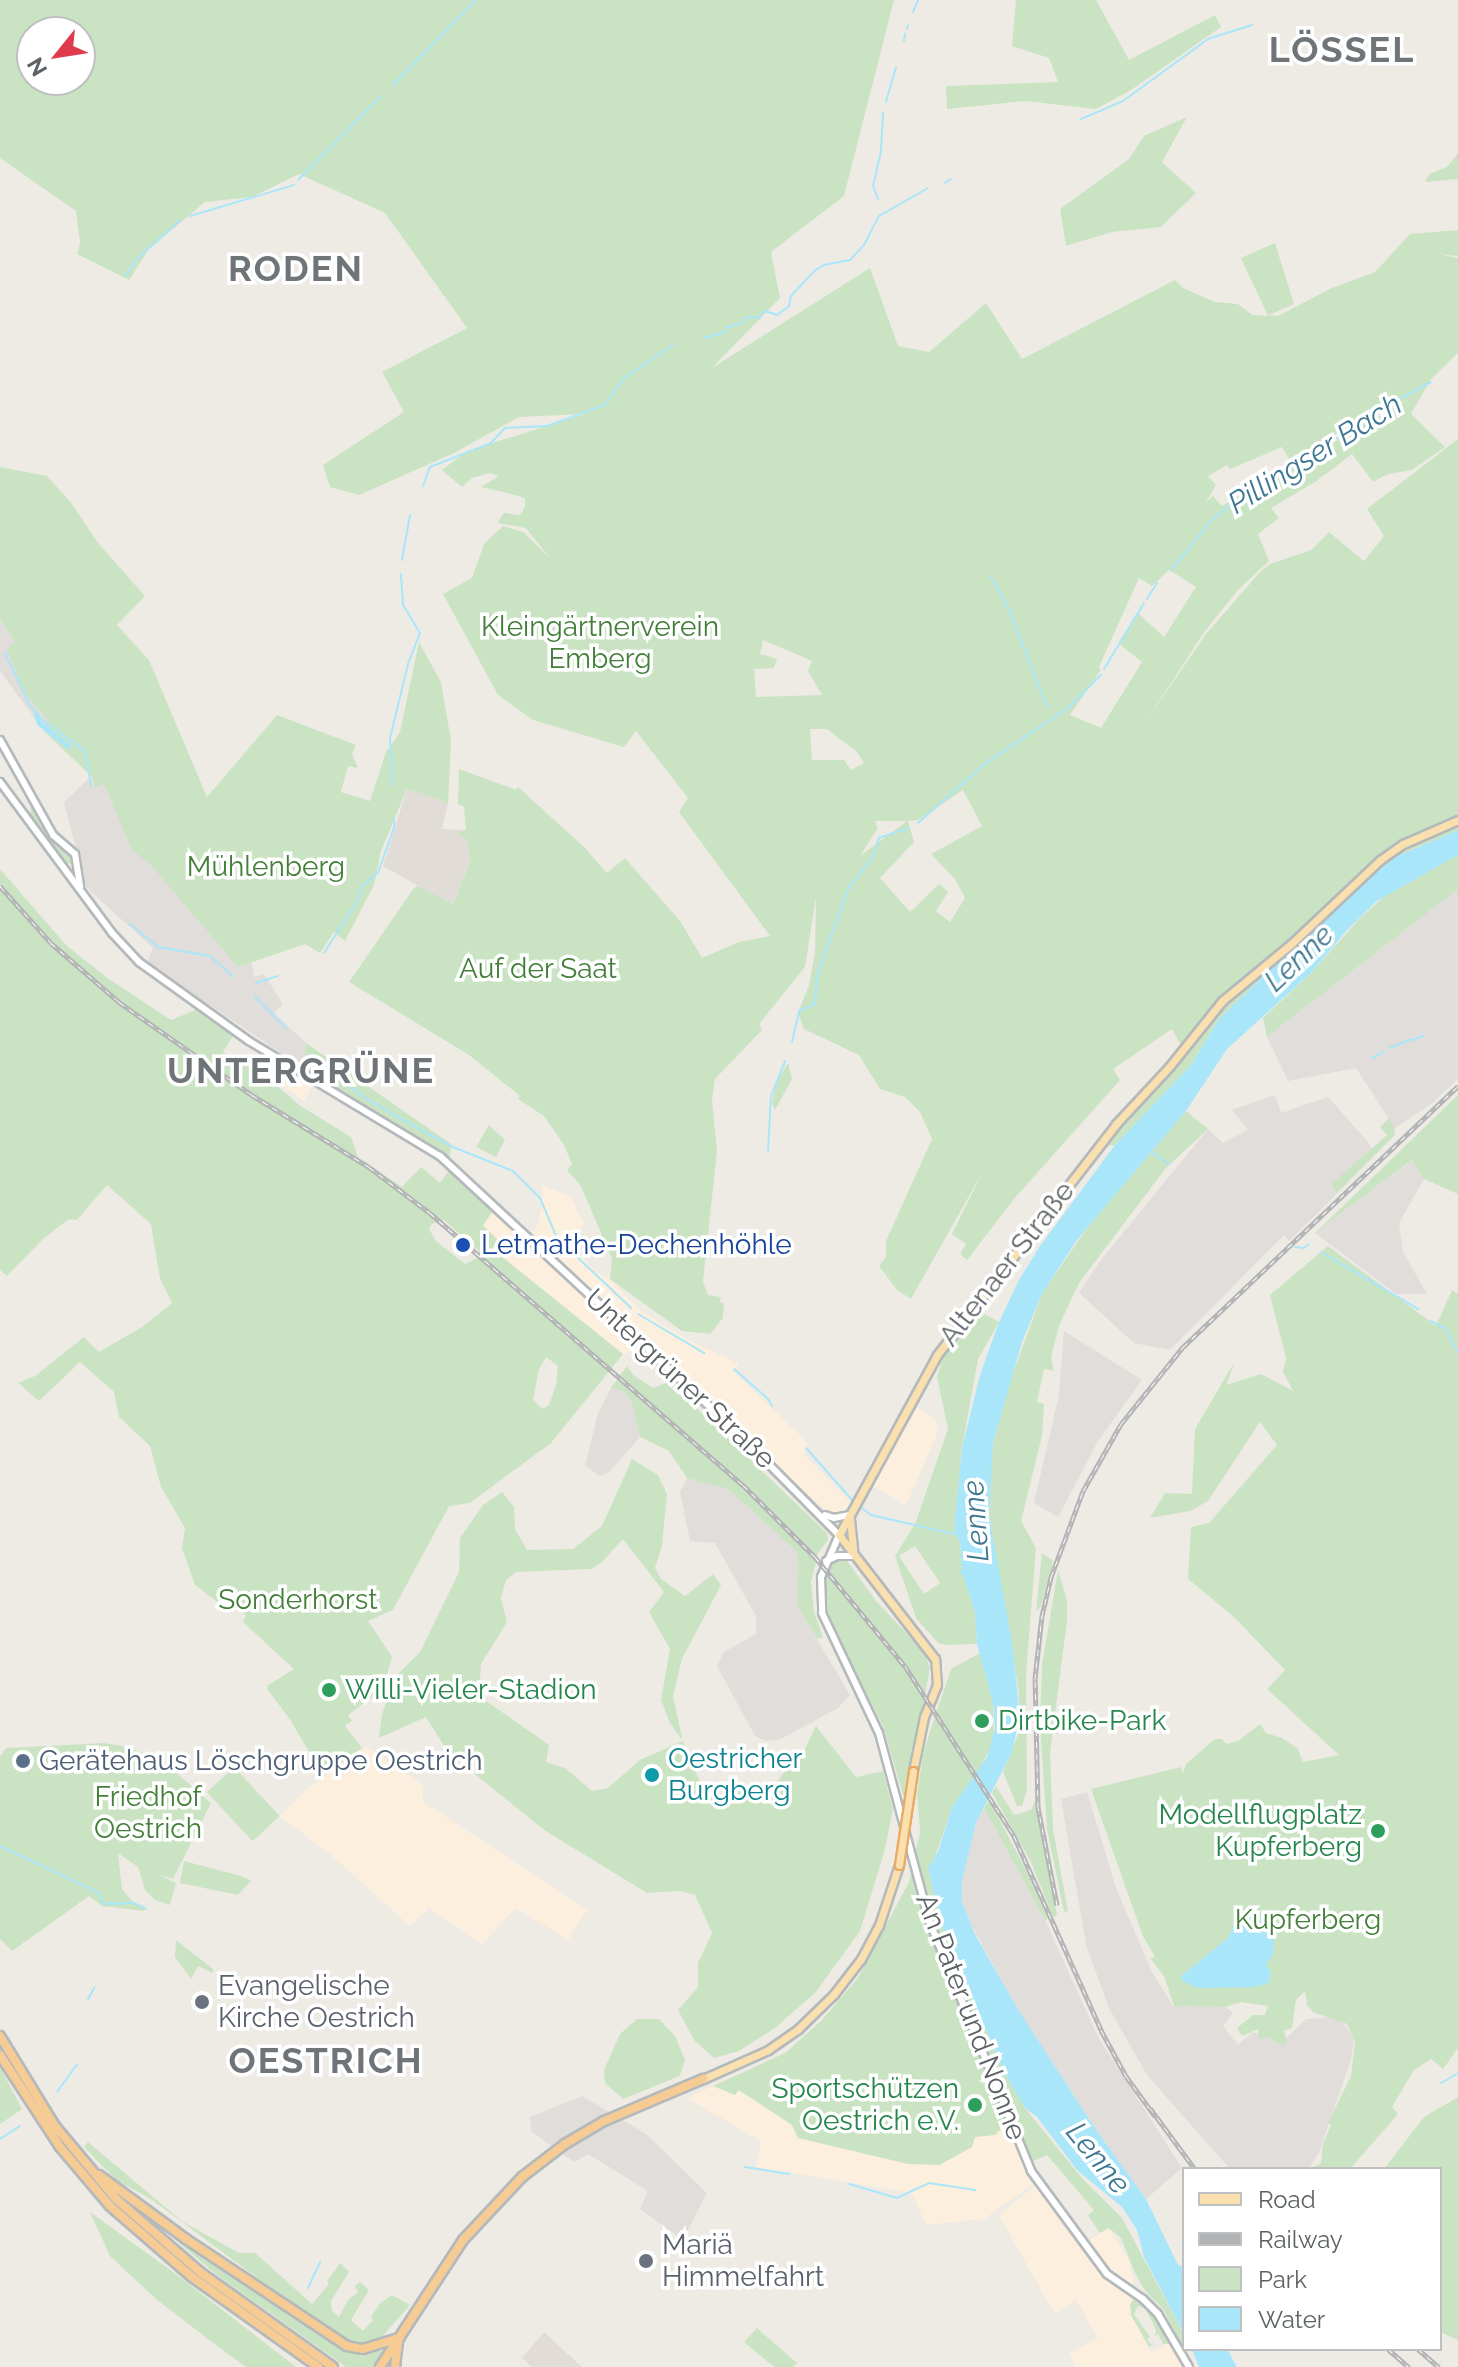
<!DOCTYPE html>
<html>
<head>
<meta charset="utf-8">
<style>
	body { margin:0 }
	#map { position:relative; width:1458px; height:2367px; overflow:hidden; background:#eeebe5; font-family:Raleway,sans-serif }
	div>[style] { position:absolute }
	.commercial>* { inset:0; background:#fcefdd }
	.industrial>* { inset:0; background:#e0ddda }
	.education>* { inset:0; background:#e1dcd7 }
	.green>* { inset:0; background:#cae4c3; transform-origin:0 0 }
	.water>* { inset:0; background:#aae6fa }
	.stream>* { height:2px; margin:-1px; padding:0 1px; transform-origin:1px; border-radius:1px; background:#aae6fa }
	.canal>* { height:5px; margin:-2.5px; padding:0 2.5px; transform-origin:2.5px; border-radius:2.5px; background:#aae6fa }
	.roads { filter:drop-shadow(2px 0 #b4b9bc) drop-shadow(-2px 0 #b4b9bc) drop-shadow(0 2px #b4b9bc) drop-shadow(0 -2px #b4b9bc) }
	.secondary>* { height:6px; margin:-3px; padding:0 3px; transform-origin:3px; border-radius:3px; background:#fff }
	.primary>* { height:7px; margin:-3.5px; padding:0 3.5px; transform-origin:3.5px; border-radius:3.5px; background:#fadfaf }
	.motorway>* { height:8px; margin:-4px; padding:0 4px; transform-origin:4px; border-radius:4px; background:#f7cb94 }
	.rail>* { height:5px; margin-top:-2.5px; transform-origin:0; background:repeating-linear-gradient(90deg,#fff 0 6px,#b3b4b5 0 12px); box-sizing:border-box; border-block:2px solid #b3b4b5 }
	.bridges { filter:drop-shadow(2px 0 #e9aa64) drop-shadow(-2px 0 #e9aa64) drop-shadow(0 2px #e9aa64) drop-shadow(0 -2px #e9aa64) }
	.primary-bridge>* { height:7px; margin:-3.5px; padding:0 3.5px; transform-origin:3.5px; border-radius:3.5px; background:#fadfaf }
	.dots>* { width:22px; height:22px; translate:-50% -50%; box-sizing:border-box; border:4px solid #fff; border-radius:50% }
	span { translate:-50% -50%; white-space:nowrap; text-align:center; line-height:1.15; -webkit-text-stroke:7px #fff; paint-order:stroke }
	.park-label { font-size:28px; color:#437f39 }
	.transit-label { font-size:28px; color:#164399 }
	.left { translate:0 -50%; text-align:left }
	.street-label { font-size:28px; color:#5d6265 }
	.leisure-label { font-size:28px; color:#27864d }
	.right { translate:-100% -50%; text-align:right }
	.culture-label { font-size:28px; color:#0d838f }
	.service-label { font-size:28px; color:#4e5e75 }
	.worship-label { font-size:28px; color:#5b616d }
	.water-label { font-size:30px; color:#3e7791; font-style:italic }
	.district-label { font-size:36px; color:#6e7477; font-weight:700; letter-spacing:2px }
	.legend { position:absolute; left:1182px; top:2167px; width:260px; height:184px; box-sizing:border-box; background:#fff; border:2px solid #bec0c1; margin:0; padding:10px 14px; list-style:none; font-size:24px; color:#5d6265 }
	.legend li { display:flex; align-items:center; gap:16px; height:40px }
	.legend b { width:40px; border:2px solid #bec0c1 }
	.north { position:absolute; left:16px; top:16px; width:80px; height:80px; box-sizing:border-box; background:#fff; border:2px solid #bec0c1; border-radius:50%; rotate:240deg; font-size:22px; font-weight:700; line-height:32px; text-align:center; color:#5d6265 }
	.north::after { content:''; display:block; margin:auto; width:28px; height:36px; background:#df3b4e; clip-path:polygon(50% 0,100% 100%,50% 72%,0 100%) }
</style>
</head>
<body>
<div id="map">
	<div class="commercial">
		<div style="clip-path:polygon(286px 1065px,315px 1082px,304px 1101px,276px 1081px)"></div>
		<div style="clip-path:polygon(543px 1186px,570px 1196px,584px 1224px,572px 1233px,576px 1238px,570px 1245px,598px 1274px,610px 1279px,640px 1310px,684px 1338px,739px 1364px,733px 1371px,803px 1438px,809px 1449px,804px 1453px,806px 1457px,851px 1502px,840px 1516px,828px 1512px,642px 1348px,623px 1354px,492px 1248px,483px 1225px,495px 1208px,531px 1233px,537px 1227px,542px 1207px)"></div>
		<div style="clip-path:polygon(917px 1408px,935px 1419px,938px 1432px,906px 1505px,871px 1485px)"></div>
		<div style="clip-path:polygon(366px 1746px,423px 1785px,423px 1802px,587px 1910px,568px 1940px,516px 1908px,482px 1944px,429px 1908px,410px 1926px,329px 1853px,279px 1816px,306px 1790px)"></div>
		<div style="clip-path:polygon(713px 2086px,735px 2095px,738px 2090px,793px 2125px,939px 2165px,972px 2147px,975px 2137px,995px 2135px,1008px 2121px,1036px 2182px,984px 2219px,926px 2225px,912px 2193px,756px 2167px,761px 2141px,687px 2098px)"></div>
		<div style="clip-path:polygon(1037px 2184px,1084px 2243px,1109px 2228px,1128px 2259px,1133px 2278px,1131px 2311px,1151px 2352px,1174px 2339px,1188px 2367px,1076px 2367px,1069px 2353px,1098px 2338px,1076px 2300px,1054px 2313px,999px 2215px)"></div>
	</div>
	<div class="industrial">
		<div style="clip-path:polygon(0 604px,59px 698px,44px 731px,0 671px)"></div>
		<div style="clip-path:polygon(89px 778px,106px 779px,214px 923px,251px 960px,254px 977px,264px 974px,283px 1004px,274px 1013px,306px 1043px,305px 1055px,329px 1069px,323px 1081px,147px 963px,153px 948px,86px 887px,64px 802px)"></div>
		<div style="clip-path:polygon(1458px 889px,1458px 1079px,1431px 1104px,1395px 1128px,1356px 1068px,1288px 1081px,1267px 1037px)"></div>
		<div style="clip-path:polygon(1275px 1095px,1281px 1113px,1328px 1097px,1369px 1143px,1372px 1151px,1331px 1184px,1336px 1195px,1289px 1241px,1284px 1235px,1170px 1350px,1134px 1343px,1079px 1293px,1100px 1261px,1208px 1129px,1223px 1143px,1248px 1130px,1232px 1110px)"></div>
		<div style="clip-path:polygon(1413px 1160px,1424px 1179px,1399px 1223px,1403px 1252px,1427px 1294px,1396px 1294px,1315px 1233px)"></div>
		<div style="clip-path:polygon(1064px 1331px,1142px 1380px,1098px 1441px,1058px 1517px,1034px 1503px,1059px 1395px)"></div>
		<div style="clip-path:polygon(611px 1388px,622px 1390px,631px 1400px,640px 1437px,609px 1472px,600px 1476px,585px 1466px,598px 1413px)"></div>
		<div style="clip-path:polygon(687px 1478px,728px 1489px,798px 1553px,797px 1606px,850px 1695px,838px 1708px,781px 1739px,766px 1741px,755px 1736px,717px 1666px,724px 1652px,756px 1634px,756px 1616px,715px 1543px,690px 1541px,680px 1492px)"></div>
		<div style="clip-path:polygon(1087px 1792px,1116px 1888px,1152px 1972px,1173px 2006px,1225px 2007px,1233px 2013px,1223px 2026px,1238px 2045px,1253px 2032px,1281px 2043px,1306px 2019px,1339px 2017px,1354px 2038px,1351px 2059px,1319px 2153px,1308px 2169px,1230px 2169px,1147px 2075px,1109px 2008px,1086px 1945px,1061px 1799px)"></div>
		<div style="clip-path:polygon(984px 1808px,1045px 1920px,1098px 2037px,1182px 2168px,1146px 2199px,1097px 2131px,1019px 2011px,968px 1919px,962px 1902px,962px 1881px,976px 1823px)"></div>
		<div style="clip-path:polygon(582px 2096px,646px 2134px,707px 2193px,683px 2240px,640px 2209px,648px 2191px,588px 2154px,574px 2162px,532px 2132px,530px 2117px)"></div>
	</div>
	<div class="education">
		<div style="clip-path:polygon(407px 789px,448px 803px,442px 829px,466px 830px,470px 861px,452px 905px,383px 866px)"></div>
		<div style="clip-path:polygon(544px 2332px,582px 2367px,532px 2367px,522px 2358px)"></div>
	</div>
	<div class="green">
		<div style="clip-path:polygon(evenodd,0 0,894px 0,844px 196px,771px 252px,780px 298px,712px 368px,870px 268px,898px 346px,929px 352px,986px 303px,1022px 359px,1175px 280px,1183px 288px,1215px 302px,1238px 304px,1252px 315px,1268px 316px,1241px 258px,1275px 243px,1294px 304px,1269px 315px,1278px 316px,1332px 288px,1375px 272px,1410px 234px,1458px 230px,1458px 256px,1438px 254px,1458px 258px,1458px 353px,1431px 379px,1411px 414px,1445px 447px,1412px 470px,1388px 474px,1373px 482px,1352px 454px,1315px 482px,1271px 508px,1279px 518px,1258px 534px,1269px 561px,1239px 589px,1205px 631px,1147px 720px,1206px 634px,1261px 571px,1270px 564px,1311px 550px,1329px 532px,1364px 561px,1384px 536px,1367px 509px,1458px 439px,1458px 830px,1396px 857px,1350px 894px,1219px 1019px,1191px 1065px,1115px 1145px,1103px 1146px,1185px 1053px,1172px 1029px,1113px 1069px,1120px 1080px,1014px 1199px,967px 1260px,960px 1254px,966px 1244px,952px 1234px,982px 1173px,911px 1299px,897px 1290px,879px 1266px,886px 1257px,886px 1241px,932px 1139px,920px 1112px,905px 1097px,880px 1089px,859px 1055px,804px 1029px,798px 1013px,809px 985px,815px 953px,816px 897px,805px 967px,759px 1024px,762px 1030px,715px 1079px,712px 1100px,717px 1151px,703px 1282px,708px 1295px,721px 1297px,720px 1303px,724px 1303px,723px 1318px,710px 1334px,682px 1331px,610px 1279px,612px 1259px,581px 1186px,567px 1170px,572px 1164px,564px 1145px,544px 1116px,518px 1099px,520px 1096px,469px 1055px,349px 982px,414px 888px,418px 886px,453px 904px,470px 861px,467px 839px,457px 835px,466px 829px,464px 807px,458px 804px,459px 769px,516px 790px,518px 787px,584px 847px,607px 873px,625px 858px,680px 921px,702px 958px,739px 942px,770px 936px,679px 812px,688px 798px,636px 731px,624px 747px,533px 720px,498px 695px,443px 594px,472px 578px,484px 544px,503px 526px,523px 532px,550px 558px,526px 528px,497px 523px,504px 513px,520px 515px,525px 507px,525px 499px,519px 496px,481px 487px,499px 476px,490px 473px,472px 478px,462px 487px,442px 470px,467px 451px,585px 414px,519px 417px,454px 453px,359px 495px,330px 487px,323px 465px,404px 412px,382px 372px,467px 328px,385px 213px,299px 174px,252px 197px,205px 202px,149px 249px,129px 280px,77px 254px,80px 243px,76px 211px,0 158px,0 0,32px 32px,80px 32px,80px 80px,32px 80px,32px 32px,0 0,1410px 399px,1320px 450px,1296px 462px,1315px 444px,1410px 399px,0 0,1282px 447px,1292px 464px,1222px 506px,1213px 496px,1206px 502px,1216px 485px,1208px 476px,1227px 465px,1230px 469px,1282px 447px,0 0,1169px 570px,1196px 587px,1164px 637px,1138px 613px,1118px 643px,1142px 662px,1101px 728px,1070px 715px,1101px 670px,1099px 667px,1139px 578px,1152px 586px,1169px 570px,0 0,763px 640px,812px 661px,808px 671px,822px 695px,756px 697px,754px 669px,774px 668px,777px 659px,760px 654px,763px 640px,0 0,810px 729px,827px 729px,857px 752px,864px 763px,851px 770px,844px 760px,812px 760px,810px 729px,0 0,963px 790px,982px 826px,931px 854px,955px 879px,965px 898px,950px 922px,936px 911px,948px 892px,939px 884px,910px 912px,880px 878px,914px 842px,908px 821px,918px 820px,963px 790px,0 0,875px 821px,907px 821px,860px 856px,878px 828px,875px 821px)"></div>
		<div style="clip-path:polygon(1016px 0,1096px 0,1129px 60px,1215px 15px,1221px 27px,1131px 90px,1096px 109px,1025px 101px,947px 109px,946px 86px,1058px 82px,1049px 58px,1012px 46px)"></div>
		<div style="clip-path:polygon(1187px 117px,1162px 162px,1196px 193px,1161px 227px,1112px 232px,1066px 246px,1060px 209px,1129px 159px,1144px 136px)"></div>
		<div style="clip-path:polygon(1458px 153px,1458px 179px,1425px 182px,1429px 174px,1447px 167px)"></div>
		<div style="clip-path:polygon(0 467px,47px 476px,72px 504px,98px 543px,145px 596px,117px 625px,149px 660px,207px 797px,277px 715px,356px 745px,352px 754px,358px 768px,348px 766px,341px 792px,370px 801px,386px 752px,400px 732px,419px 642px,441px 682px,451px 741px,448px 803px,407px 789px,381px 851px,374px 885px,345px 941px,334px 932px,320px 953px,305px 944px,238px 967px,151px 865px,132px 850px,104px 784px,95px 787px,93px 778px,44px 731px,48px 720px,25px 694px,7px 649px,15px 642px,0 619px)"></div>
		<div style="clip-path:polygon(31px 806px,48px 832px,71px 854px,71px 864px,64px 863px,30px 817px)"></div>
		<div style="clip-path:polygon(1458px 855px,1458px 889px,1267px 1037px,1263px 1018px,1311px 973px,1360px 918px,1387px 894px)"></div>
		<div style="clip-path:polygon(evenodd,0 869px,66px 945px,106px 977px,171px 1020px,200px 1008px,235px 1033px,223px 1052px,266px 1076px,299px 1105px,351px 1137px,358px 1157px,402px 1187px,421px 1167px,440px 1183px,451px 1168px,495px 1208px,483px 1225px,498px 1240px,492px 1249px,623px 1354px,551px 1443px,470px 1503px,449px 1506px,393px 1610px,368px 1621px,392px 1657px,387px 1675px,380px 1699px,374px 1696px,348px 1715px,352px 1721px,345px 1726px,362px 1748px,323px 1776px,291px 1721px,268px 1690px,267px 1686px,294px 1669px,243px 1622px,246px 1616px,235px 1605px,228px 1610px,195px 1585px,182px 1548px,185px 1528px,161px 1487px,150px 1446px,119px 1417px,114px 1392px,80px 1362px,39px 1401px,18px 1383px,35px 1376px,84px 1337px,99px 1352px,142px 1327px,172px 1303px,160px 1279px,151px 1224px,107px 1185px,77px 1220px,69px 1219px,44px 1238px,7px 1276px,0 1270px,0 869px,444px 1220px,479px 1251px,477px 1258px,465px 1264px,436px 1241px,429px 1229px,432px 1224px,444px 1220px,0 869px,546px 1357px,558px 1366px,556px 1385px,549px 1405px,543px 1409px,533px 1400px,539px 1369px,546px 1357px)"></div>
		<div style="clip-path:polygon(306px 1043px,451px 1144px,449px 1163px,427px 1143px,323px 1081px,329px 1069px,305px 1055px)"></div>
		<div style="clip-path:polygon(788px 1063px,792px 1079px,775px 1110px,772px 1103px,776px 1082px)"></div>
		<div style="clip-path:polygon(1458px 1095px,1458px 1194px,1424px 1179px,1412px 1160px,1315px 1233px)"></div>
		<div style="clip-path:polygon(1186px 1111px,1208px 1129px,1166px 1168px,1079px 1283px,1059px 1326px,1051px 1357px,1054px 1371px,1044px 1369px,1037px 1402px,1044px 1404px,1042px 1436px,1021px 1521px,1036px 1548px,1026px 1674px,1027px 1790px,1022px 1806px,1017px 1806px,1003px 1772px,1018px 1734px,1019px 1693px,989px 1515px,989px 1464px,1002px 1403px,1042px 1294px,1100px 1209px)"></div>
		<div style="clip-path:polygon(1389px 1118px,1395px 1128px,1394px 1136px,1336px 1194px,1331px 1184px,1387px 1135px,1380px 1127px)"></div>
		<div style="clip-path:polygon(489px 1125px,505px 1140px,496px 1157px,476px 1147px)"></div>
		<div style="clip-path:polygon(1328px 1246px,1436px 1326px,1452px 1290px,1458px 1294px,1458px 2048px,1443px 2069px,1431px 2059px,1414px 2070px,1392px 2107px,1398px 2114px,1350px 2169px,1310px 2169px,1321px 2163px,1323px 2144px,1331px 2125px,1328px 2123px,1351px 2076px,1355px 2042px,1347px 2024px,1313px 2012px,1307px 2005px,1305px 1991px,1296px 2000px,1292px 2028px,1284px 2031px,1287px 2042px,1283px 2046px,1267px 2037px,1258px 2039px,1258px 2029px,1242px 2036px,1237px 2028px,1253px 2015px,1265px 2015px,1268px 2006px,1241px 2002px,1225px 2007px,1174px 2006px,1164px 1976px,1150px 1958px,1155px 1957px,1142px 1934px,1091px 1789px,1181px 1767px,1183px 1773px,1186px 1764px,1215px 1739px,1222px 1739px,1227px 1744px,1238px 1741px,1260px 1724px,1266px 1733px,1282px 1738px,1298px 1749px,1303px 1762px,1339px 1755px,1267px 1689px,1285px 1670px,1233px 1616px,1188px 1579px,1191px 1527px,1209px 1523px,1277px 1445px,1260px 1422px,1208px 1501px,1190px 1511px,1150px 1518px,1165px 1493px,1192px 1494px,1195px 1429px,1235px 1361px,1226px 1385px,1261px 1374px,1293px 1391px,1283px 1372px,1286px 1358px,1270px 1295px)"></div>
		<div style="clip-path:polygon(evenodd,981px 1312px,999px 1322px,978px 1359px,962px 1448px,954px 1532px,960px 1543px,963px 1574px,975px 1613px,977px 1644px,945px 1645px,938px 1643px,916px 1618px,895px 1556px,915px 1524px,948px 1429px,937px 1377px,944px 1354px,981px 1312px,915px 1546px,940px 1583px,924px 1594px,899px 1556px,915px 1546px)"></div>
		<div style="clip-path:polygon(627px 1366px,633px 1375px,653px 1388px,669px 1382px,827px 1533px,828px 1540px,818px 1553px,811px 1582px,814px 1612px,823px 1637px,817px 1639px,797px 1606px,798px 1553px,728px 1489px,687px 1478px,669px 1451px,640px 1437px,631px 1400px,622px 1390px,611px 1388px)"></div>
		<div style="clip-path:polygon(evenodd,632px 1459px,658px 1475px,667px 1494px,662px 1546px,655px 1568px,661px 1579px,685px 1596px,713px 1574px,721px 1585px,682px 1659px,673px 1696px,683px 1742px,701px 1784px,717px 1795px,776px 1785px,788px 1765px,803px 1753px,816px 1726px,856px 1777px,883px 1771px,893px 1809px,884px 1853px,860px 1931px,816px 1992px,775px 2028px,739px 2051px,714px 2058px,694px 2040px,678px 2010px,698px 1987px,698px 1963px,712px 1933px,695px 1895px,680px 1891px,647px 1893px,544px 1830px,475px 1774px,477px 1759px,451px 1757px,426px 1717px,379px 1738px,382px 1714px,397px 1675px,420px 1652px,459px 1572px,460px 1538px,483px 1505px,502px 1492px,514px 1507px,515px 1529px,527px 1550px,573px 1549px,602px 1526px,632px 1459px,623px 1539px,664px 1592px,649px 1612px,670px 1649px,661px 1700px,670px 1723px,683px 1741px,640px 1760px,608px 1788px,592px 1791px,565px 1768px,546px 1762px,549px 1745px,479px 1696px,481px 1664px,507px 1622px,501px 1598px,506px 1580px,516px 1572px,591px 1569px,601px 1563px,623px 1539px)"></div>
		<div style="clip-path:polygon(1042px 1553px,1053px 1561px,1040px 1608px,1036px 1611px)"></div>
		<div style="clip-path:polygon(845px 1558px,877px 1602px,924px 1652px,930px 1668px,905px 1802px,883px 1726px,831px 1625px,823px 1589px,829px 1565px)"></div>
		<div style="clip-path:polygon(1058px 1570px,1067px 1601px,1067px 1621px,1050px 1753px,1053px 1829px,1068px 1911px,1064px 1912px,1047px 1829px,1040px 1726px,1042px 1665px)"></div>
		<div style="clip-path:polygon(980px 1653px,993px 1703px,994px 1742px,973px 1780px,952px 1807px,934px 1860px,950px 1946px,1004px 2072px,1025px 2108px,1081px 2177px,1122px 2218px,1184px 2334px,1184px 2348px,1163px 2309px,1146px 2292px,1135px 2273px,1121px 2238px,1109px 2228px,1100px 2233px,1088px 2215px,1094px 2210px,1047px 2155px,1029px 2163px,1008px 2121px,995px 2135px,975px 2137px,972px 2147px,939px 2165px,908px 2164px,798px 2138px,792px 2125px,739px 2090px,735px 2095px,713px 2086px,785px 2053px,821px 2021px,858px 1978px,909px 1882px,920px 1832px,917px 1794px,924px 1750px,951px 1669px)"></div>
		<div style="clip-path:polygon(104px 1743px,128px 1747px,164px 1762px,211px 1803px,173px 1879px,159px 1875px,176px 1883px,170px 1905px,155px 1900px,145px 1890px,138px 1867px,118px 1853px,122px 1889px,133px 1902px,145px 1907px,144px 1911px,102px 1906px,89px 1896px,12px 1951px,0 1939px,0 1757px,6px 1748px)"></div>
		<div style="left:234px;top:1767px;width:67px;height:37px;rotate:47deg"></div>
		<div style="clip-path:polygon(996px 1786px,1014px 1815px,1031px 1810px,1036px 1798px,1057px 1915px,1053px 1917px,1030px 1860px,992px 1793px)"></div>
		<div style="clip-path:polygon(989px 1800px,1034px 1885px,1048px 1919px,1045px 1920px,984px 1808px)"></div>
		<div style="clip-path:polygon(184px 1861px,241px 1876px,251px 1881px,238px 1895px,180px 1883px)"></div>
		<div style="clip-path:polygon(176px 1940px,213px 1969px,213px 1973px,198px 1966px,191px 1979px,175px 1957px)"></div>
		<div style="clip-path:polygon(637px 2019px,659px 2019px,675px 2036px,685px 2060px,680px 2076px,623px 2099px,605px 2083px,604px 2070px,620px 2034px)"></div>
		<div style="clip-path:polygon(0 2067px,22px 2109px,0 2124px)"></div>
		<div style="clip-path:polygon(1458px 2097px,1458px 2340px,1440px 2332px,1440px 2169px,1384px 2169px,1424px 2117px)"></div>
		<div style="clip-path:polygon(88px 2142px,183px 2222px,239px 2253px,255px 2253px,312px 2304px,329px 2284px,327px 2281px,340px 2263px,349px 2272px,331px 2301px,332px 2311px,339px 2317px,348px 2300px,358px 2292px,355px 2286px,360px 2282px,369px 2290px,351px 2320px,363px 2331px,373px 2320px,371px 2317px,380px 2303px,392px 2295px,410px 2305px,382px 2337px,363px 2344px,351px 2341px,306px 2314px,151px 2199px,116px 2180px,84px 2147px)"></div>
		<div style="clip-path:polygon(118px 2191px,336px 2345px,359px 2352px,378px 2349px,383px 2353px,374px 2367px,346px 2367px,218px 2276px)"></div>
		<div style="clip-path:polygon(90px 2212px,176px 2274px,296px 2367px,246px 2367px,221px 2349px,156px 2299px,110px 2256px)"></div>
		<div style="clip-path:polygon(1134px 2300px,1148px 2310px,1174px 2344px,1163px 2344px,1158px 2334px,1155px 2336px,1156px 2330px,1145px 2308px,1138px 2306px,1134px 2314px,1150px 2337px,1147px 2339px,1150px 2344px,1154px 2343px,1149px 2347px,1131px 2315px,1130px 2304px)"></div>
		<div style="clip-path:polygon(757px 2328px,797px 2363px,793px 2367px,774px 2367px,744px 2342px)"></div>
	</div>
	<div class="water">
		<div style="clip-path:polygon(1458px 830px,1458px 855px,1377px 901px,1348px 929px,1311px 973px,1227px 1049px,1186px 1111px,1077px 1240px,1042px 1294px,1022px 1342px,993px 1443px,989px 1515px,1013px 1648px,1020px 1719px,1011px 1754px,976px 1823px,962px 1881px,962px 1902px,975px 1934px,1019px 2011px,1097px 2131px,1146px 2199px,1178px 2265px,1183px 2267px,1184px 2334px,1144px 2257px,1137px 2230px,1122px 2207px,1077px 2170px,1037px 2117px,1025px 2108px,1004px 2072px,942px 1927px,928px 1868px,938px 1852px,952px 1807px,987px 1757px,995px 1728px,993px 1703px,977px 1644px,975px 1613px,963px 1575px,959px 1572px,962px 1569px,960px 1543px,954px 1531px,962px 1448px,980px 1375px,999px 1322px,1019px 1280px,1040px 1246px,1115px 1145px,1191px 1065px,1219px 1019px,1350px 894px,1396px 857px)"></div>
		<div style="clip-path:polygon(1239px 1912px,1272px 1922px,1274px 1953px,1266px 1965px,1271px 1972px,1269px 1983px,1254px 1987px,1198px 1988px,1182px 1981px,1181px 1976px,1228px 1938px)"></div>
		<div style="clip-path:polygon(1192px 2349px,1227px 2349px,1237px 2367px,1199px 2367px)"></div>
	</div>
	<div class="stream">
		<div style="left:913px;top:12px;width:13px;rotate:-67deg"></div>
		<div style="left:907px;top:29px;width:4px;rotate:-76deg"></div>
		<div style="left:904px;top:41px;width:7px;rotate:-82deg"></div>
		<div style="left:393px;top:85px;width:119px;rotate:-45.7deg"></div>
		<div style="left:886px;top:102px;width:36px;rotate:-74deg"></div>
		<div style="left:1081px;top:119px;width:46px;rotate:-23.2deg"></div>
		<div style="left:1123px;top:101px;width:105px;rotate:-36.1deg"></div>
		<div style="left:1208px;top:39px;width:46px;rotate:-17.7deg"></div>
		<div style="left:298px;top:180px;width:118px;rotate:-45.3deg"></div>
		<div style="left:945px;top:183px;width:7px;rotate:-34deg"></div>
		<div style="left:878px;top:199px;width:14px;rotate:-111deg"></div>
		<div style="left:873px;top:186px;width:36px;rotate:-77deg"></div>
		<div style="left:881px;top:151px;width:39px;rotate:-87deg"></div>
		<div style="left:190px;top:216px;width:109px;rotate:-16.6deg"></div>
		<div style="left:125px;top:276px;width:26px;rotate:-53deg"></div>
		<div style="left:141px;top:255px;width:53px;rotate:-41.2deg"></div>
		<div style="left:704px;top:338px;width:22px;rotate:-16deg"></div>
		<div style="left:725px;top:332px;width:5px;rotate:-68deg"></div>
		<div style="left:727px;top:327px;width:13px;rotate:-13deg"></div>
		<div style="left:740px;top:324px;width:10px;rotate:-45deg"></div>
		<div style="left:747px;top:317px;width:12px;rotate:5deg"></div>
		<div style="left:759px;top:318px;width:9px;rotate:-49deg"></div>
		<div style="left:765px;top:311px;width:13px;rotate:18deg"></div>
		<div style="left:777px;top:315px;width:15px;rotate:-37deg"></div>
		<div style="left:789px;top:306px;width:10px;rotate:-79deg"></div>
		<div style="left:791px;top:296px;width:34px;rotate:-47deg"></div>
		<div style="left:814px;top:271px;width:12px;rotate:-31deg"></div>
		<div style="left:824px;top:265px;width:26px;rotate:-11deg"></div>
		<div style="left:850px;top:260px;width:21px;rotate:-47deg"></div>
		<div style="left:864px;top:245px;width:33px;rotate:-63deg"></div>
		<div style="left:879px;top:216px;width:56px;rotate:-29.7deg"></div>
		<div style="left:423px;top:486px;width:20px;rotate:-70deg"></div>
		<div style="left:430px;top:467px;width:66px;rotate:-21.5deg"></div>
		<div style="left:491px;top:443px;width:21px;rotate:-47deg"></div>
		<div style="left:505px;top:428px;width:42px;rotate:-2.7deg"></div>
		<div style="left:547px;top:426px;width:62px;rotate:-19.9deg"></div>
		<div style="left:605px;top:405px;width:33px;rotate:-55deg"></div>
		<div style="left:624px;top:378px;width:59px;rotate:-34deg"></div>
		<div style="left:402px;top:560px;width:46px;rotate:-79.9deg"></div>
		<div style="left:1172px;top:569px;width:62px;rotate:-50.9deg"></div>
		<div style="left:1211px;top:521px;width:34px;rotate:-40deg"></div>
		<div style="left:1237px;top:499px;width:36px;rotate:-34deg"></div>
		<div style="left:1267px;top:479px;width:32px;rotate:-24deg"></div>
		<div style="left:1296px;top:466px;width:34px;rotate:-40deg"></div>
		<div style="left:1322px;top:444px;width:37px;rotate:-20deg"></div>
		<div style="left:1357px;top:431px;width:39px;rotate:-40deg"></div>
		<div style="left:1387px;top:406px;width:50px;rotate:-28.6deg"></div>
		<div style="left:991px;top:577px;width:38px;rotate:61deg"></div>
		<div style="left:1009px;top:610px;width:104px;rotate:68.6deg"></div>
		<div style="left:1147px;top:599px;width:19px;rotate:-58deg"></div>
		<div style="left:5px;top:653px;width:56px;rotate:64.8deg"></div>
		<div style="left:29px;top:704px;width:16px;rotate:52deg"></div>
		<div style="left:39px;top:717px;width:57px;rotate:36.5deg"></div>
		<div style="left:85px;top:751px;width:36px;rotate:80deg"></div>
		<div style="left:1104px;top:669px;width:77px;rotate:-58.8deg"></div>
		<div style="left:393px;top:785px;width:47px;rotate:-93.7deg"></div>
		<div style="left:390px;top:738px;width:76px;rotate:-76.3deg"></div>
		<div style="left:408px;top:664px;width:33px;rotate:-69deg"></div>
		<div style="left:420px;top:633px;width:33px;rotate:-121deg"></div>
		<div style="left:403px;top:605px;width:31px;rotate:-94deg"></div>
		<div style="left:918px;top:823px;width:91px;rotate:-41.4deg"></div>
		<div style="left:986px;top:763px;width:99px;rotate:-33.9deg"></div>
		<div style="left:1068px;top:708px;width:47px;rotate:-45deg"></div>
		<div style="left:130px;top:924px;width:36px;rotate:39deg"></div>
		<div style="left:158px;top:947px;width:53px;rotate:9.8deg"></div>
		<div style="left:210px;top:956px;width:31px;rotate:42deg"></div>
		<div style="left:324px;top:953px;width:61px;rotate:-57.1deg"></div>
		<div style="left:357px;top:902px;width:17px;rotate:-73deg"></div>
		<div style="left:362px;top:886px;width:21px;rotate:-39deg"></div>
		<div style="left:378px;top:873px;width:49px;rotate:-70.8deg"></div>
		<div style="left:394px;top:827px;width:8px;rotate:-90deg"></div>
		<div style="left:256px;top:983px;width:23px;rotate:-18deg"></div>
		<div style="left:255px;top:997px;width:44px;rotate:45deg"></div>
		<div style="left:1411px;top:1040px;width:13px;rotate:-18deg"></div>
		<div style="left:792px;top:1042px;width:32px;rotate:-77deg"></div>
		<div style="left:799px;top:1011px;width:17px;rotate:-24deg"></div>
		<div style="left:815px;top:1004px;width:29px;rotate:-86deg"></div>
		<div style="left:817px;top:975px;width:94px;rotate:-70deg"></div>
		<div style="left:849px;top:887px;width:36px;rotate:-51deg"></div>
		<div style="left:872px;top:859px;width:22px;rotate:-72deg"></div>
		<div style="left:879px;top:838px;width:31px;rotate:-19deg"></div>
		<div style="left:1390px;top:1048px;width:21px;rotate:-23deg"></div>
		<div style="left:309px;top:1055px;width:71px;rotate:37.5deg"></div>
		<div style="left:365px;top:1098px;width:64px;rotate:29.7deg"></div>
		<div style="left:421px;top:1130px;width:36px;rotate:28deg"></div>
		<div style="left:453px;top:1147px;width:65px;rotate:21.8deg"></div>
		<div style="left:513px;top:1171px;width:38px;rotate:45deg"></div>
		<div style="left:540px;top:1198px;width:43px;rotate:67deg"></div>
		<div style="left:557px;top:1238px;width:102px;rotate:43.4deg"></div>
		<div style="left:1372px;top:1058px;width:13px;rotate:-27deg"></div>
		<div style="left:768px;top:1151px;width:55px;rotate:-86.9deg"></div>
		<div style="left:771px;top:1096px;width:38px;rotate:-68deg"></div>
		<div style="left:1150px;top:1151px;width:23px;rotate:34deg"></div>
		<div style="left:1295px;top:1247px;width:9px;rotate:6deg"></div>
		<div style="left:1304px;top:1248px;width:6px;rotate:-39deg"></div>
		<div style="left:1321px;top:1252px;width:113px;rotate:30.4deg"></div>
		<div style="left:638px;top:1314px;width:77px;rotate:30.6deg"></div>
		<div style="left:1431px;top:1321px;width:16px;rotate:27deg"></div>
		<div style="left:1445px;top:1328px;width:27px;rotate:62deg"></div>
		<div style="left:734px;top:1369px;width:45px;rotate:41.4deg"></div>
		<div style="left:768px;top:1399px;width:8px;rotate:60deg"></div>
		<div style="left:806px;top:1448px;width:71px;rotate:48.4deg"></div>
		<div style="left:858px;top:1505px;width:16px;rotate:38deg"></div>
		<div style="left:871px;top:1515px;width:85px;rotate:12.9deg"></div>
		<div style="left:0;top:1846px;width:110px;rotate:25.4deg"></div>
		<div style="left:99px;top:1893px;width:12px;rotate:66deg"></div>
		<div style="left:104px;top:1904px;width:30px;rotate:-2deg"></div>
		<div style="left:134px;top:1903px;width:13px;rotate:27deg"></div>
		<div style="left:88px;top:1999px;width:13px;rotate:-61deg"></div>
		<div style="left:1441px;top:2083px;width:20px;rotate:-30deg"></div>
		<div style="left:57px;top:2092px;width:34px;rotate:-54deg"></div>
		<div style="left:0;top:2139px;width:24px;rotate:-33deg"></div>
		<div style="left:745px;top:2167px;width:45px;rotate:9deg"></div>
		<div style="left:849px;top:2184px;width:50px;rotate:16.3deg"></div>
		<div style="left:897px;top:2198px;width:35px;rotate:-25deg"></div>
		<div style="left:929px;top:2183px;width:47px;rotate:8.7deg"></div>
		<div style="left:308px;top:2288px;width:29px;rotate:-65deg"></div>
	</div>
	<div class="canal">
		<div style="left:36px;top:714px;width:9px;rotate:72deg"></div>
		<div style="left:39px;top:723px;width:37px;rotate:38deg"></div>
	</div>
	<div class="roads">
		<div class="secondary">
			<div style="left:0;top:740px;width:109px;rotate:60.8deg"></div>
			<div style="left:53px;top:835px;width:29px;rotate:41deg"></div>
			<div style="left:75px;top:854px;width:33px;rotate:81deg"></div>
			<div style="left:0;top:782px;width:188px;rotate:53.4deg"></div>
			<div style="left:112px;top:933px;width:40px;rotate:47deg"></div>
			<div style="left:139px;top:962px;width:135px;rotate:35.7deg"></div>
			<div style="left:249px;top:1041px;width:223px;rotate:31.1deg"></div>
			<div style="left:440px;top:1156px;width:405px;rotate:42.9deg"></div>
			<div style="left:737px;top:1432px;width:145px;rotate:45.3deg"></div>
			<div style="left:839px;top:1535px;width:46px;rotate:113.2deg"></div>
			<div style="left:821px;top:1577px;width:36px;rotate:88deg"></div>
			<div style="left:822px;top:1613px;width:133px;rotate:64.6deg"></div>
			<div style="left:879px;top:1733px;width:197px;rotate:75deg"></div>
			<div style="left:930px;top:1923px;width:268px;rotate:67.8deg"></div>
			<div style="left:1031px;top:2171px;width:128px;rotate:53.6deg"></div>
			<div style="left:1107px;top:2274px;width:44px;rotate:34.8deg"></div>
			<div style="left:1143px;top:2299px;width:21px;rotate:45deg"></div>
			<div style="left:1158px;top:2314px;width:61px;rotate:59.7deg"></div>
			<div style="left:825px;top:1515px;width:9px;rotate:18deg"></div>
			<div style="left:834px;top:1518px;width:15px;rotate:-11deg"></div>
			<div style="left:826px;top:1561px;width:12px;rotate:-24deg"></div>
			<div style="left:837px;top:1556px;width:18px"></div>
		</div>
		<div class="primary">
			<div style="left:850px;top:1519px;width:31px;rotate:84deg"></div>
			<div style="left:913px;top:1771px;width:55px;rotate:-78.5deg"></div>
			<div style="left:924px;top:1717px;width:35px;rotate:-68deg"></div>
			<div style="left:937px;top:1685px;width:26px;rotate:-94deg"></div>
			<div style="left:935px;top:1659px;width:157px;rotate:-127.7deg"></div>
			<div style="left:839px;top:1535px;width:205px;rotate:-61.4deg"></div>
			<div style="left:937px;top:1355px;width:292px;rotate:-52.2deg"></div>
			<div style="left:1116px;top:1124px;width:78px;rotate:-47.1deg"></div>
			<div style="left:1169px;top:1067px;width:85px;rotate:-51.2deg"></div>
			<div style="left:1222px;top:1001px;width:91px;rotate:-39.6deg"></div>
			<div style="left:1292px;top:943px;width:121px;rotate:-43.3deg"></div>
			<div style="left:1380px;top:860px;width:28px;rotate:-35deg"></div>
			<div style="left:1403px;top:844px;width:60px;rotate:-23.6deg"></div>
			<div style="left:703px;top:2079px;width:71px;rotate:-24deg"></div>
			<div style="left:768px;top:2050px;width:37px;rotate:-35deg"></div>
			<div style="left:798px;top:2029px;width:50px;rotate:-44.2deg"></div>
			<div style="left:834px;top:1994px;width:44px;rotate:-52.4deg"></div>
			<div style="left:861px;top:1959px;width:38px;rotate:-62deg"></div>
			<div style="left:879px;top:1925px;width:63px;rotate:-71.6deg"></div>
		</div>
		<div class="motorway">
			<div style="left:0;top:2036px;width:105px;rotate:58.6deg"></div>
			<div style="left:55px;top:2126px;width:95px;rotate:50.1deg"></div>
			<div style="left:116px;top:2199px;width:111px;rotate:41deg"></div>
			<div style="left:200px;top:2272px;width:163px;rotate:35.5deg"></div>
			<div style="left:0;top:2055px;width:110px;rotate:56.9deg"></div>
			<div style="left:60px;top:2147px;width:77px;rotate:49.7deg"></div>
			<div style="left:110px;top:2206px;width:108px;rotate:40.9deg"></div>
			<div style="left:192px;top:2277px;width:155px;rotate:35.5deg"></div>
			<div style="left:99px;top:2175px;width:108px;rotate:36.3deg"></div>
			<div style="left:186px;top:2239px;width:193px;rotate:33.6deg"></div>
			<div style="left:347px;top:2346px;width:16px;rotate:11deg"></div>
			<div style="left:363px;top:2349px;width:38px;rotate:-17deg"></div>
			<div style="left:380px;top:2367px;width:152px;rotate:-56.8deg"></div>
			<div style="left:463px;top:2240px;width:86px;rotate:-46.9deg"></div>
			<div style="left:522px;top:2177px;width:54px;rotate:-37.5deg"></div>
			<div style="left:565px;top:2144px;width:45px;rotate:-30.5deg"></div>
			<div style="left:604px;top:2121px;width:108px;rotate:-23deg"></div>
			<div style="left:395px;top:2367px;width:25px;rotate:-83deg"></div>
		</div>
	</div>
	<div class="rail">
		<div style="left:0;top:886px;width:76px;rotate:48.2deg"></div>
		<div style="left:51px;top:943px;width:90px;rotate:40.9deg"></div>
		<div style="left:119px;top:1002px;width:162px;rotate:35deg"></div>
		<div style="left:252px;top:1095px;width:137px;rotate:31.6deg"></div>
		<div style="left:369px;top:1167px;width:76px;rotate:37deg"></div>
		<div style="left:430px;top:1213px;width:415px;rotate:41deg"></div>
		<div style="left:743px;top:1485px;width:102px;rotate:45deg"></div>
		<div style="left:815px;top:1557px;width:141px;rotate:50.5deg"></div>
		<div style="left:905px;top:1666px;width:202px;rotate:57.3deg"></div>
		<div style="left:1014px;top:1836px;width:213px;rotate:65.8deg"></div>
		<div style="left:1101px;top:2030px;width:52px;rotate:61.5deg"></div>
		<div style="left:1126px;top:2076px;width:49px;rotate:54.1deg"></div>
		<div style="left:1057px;top:1905px;width:100px;rotate:-101deg"></div>
		<div style="left:1038px;top:1807px;width:128px;rotate:-91.3deg"></div>
		<div style="left:1035px;top:1679px;width:63px;rotate:-83.7deg"></div>
		<div style="left:1042px;top:1616px;width:40px;rotate:-77deg"></div>
		<div style="left:1051px;top:1577px;width:92px;rotate:-69.6deg"></div>
		<div style="left:1083px;top:1491px;width:77px;rotate:-60.4deg"></div>
		<div style="left:1121px;top:1424px;width:99px;rotate:-51.2deg"></div>
		<div style="left:1183px;top:1347px;width:379px;rotate:-43.5deg"></div>
		<div style="left:1150px;top:2108px;width:76px;rotate:53.6deg"></div>
		<div style="left:1388px;top:2349px;width:28px;rotate:41deg"></div>
		<div style="left:1418px;top:2349px;width:28px;rotate:41deg"></div>
	</div>
	<div class="bridges">
		<div class="primary-bridge">
			<div style="left:899px;top:1865px;width:95px;rotate:-81.5deg"></div>
		</div>
	</div>
	<div class="dots">
		<div style="left:463px;top:1245px;background:#1a4fb4"></div>
		<div style="left:329px;top:1690px;background:#2e9e5b"></div>
		<div style="left:982px;top:1721px;background:#2e9e5b"></div>
		<div style="left:23px;top:1761px;background:#5c6f8a"></div>
		<div style="left:652px;top:1775px;background:#0f9aa8"></div>
		<div style="left:1378px;top:1831px;background:#2e9e5b"></div>
		<div style="left:202px;top:2002px;background:#6b7280"></div>
		<div style="left:975px;top:2105px;background:#2e9e5b"></div>
		<div style="left:646px;top:2261px;background:#6b7280"></div>
	</div>
	<div class="park-label">
		<span style="left:600px;top:643px">Kleingärtnerverein<br>Emberg</span>
		<span style="left:266px;top:867px">Mühlenberg</span>
		<span style="left:538px;top:969px">Auf der Saat</span>
		<span style="left:298px;top:1600px">Sonderhorst</span>
		<span style="left:148px;top:1813px">Friedhof<br>Oestrich</span>
		<span style="left:1308px;top:1920px">Kupferberg</span>
	</div>
	<div class="transit-label">
		<span class="left" style="left:481px;top:1245px">Letmathe-Dechenhöhle</span>
	</div>
	<div class="street-label">
		<span style="left:1007px;top:1264px;rotate:-52deg">Altenaer Straße</span>
		<span style="left:680px;top:1379px;rotate:43deg">Untergrüner Straße</span>
		<span style="left:971px;top:2017px;rotate:69deg">An Pater und Nonne</span>
	</div>
	<div class="leisure-label">
		<span class="left" style="left:345px;top:1690px">Willi-Vieler-Stadion</span>
		<span class="left" style="left:998px;top:1721px">Dirtbike-Park</span>
		<span class="right" style="left:1362px;top:1831px">Modellflugplatz<br>Kupferberg</span>
		<span class="right" style="left:959px;top:2105px">Sportschützen<br>Oestrich e.V.</span>
	</div>
	<div class="culture-label">
		<span class="left" style="left:668px;top:1775px">Oestricher<br>Burgberg</span>
	</div>
	<div class="service-label">
		<span class="left" style="left:39px;top:1761px">Gerätehaus Löschgruppe Oestrich</span>
	</div>
	<div class="worship-label">
		<span class="left" style="left:218px;top:2002px">Evangelische<br>Kirche Oestrich</span>
		<span class="left" style="left:662px;top:2261px">Mariä<br>Himmelfahrt</span>
	</div>
	<div class="water-label">
		<span style="left:1315px;top:454px;rotate:-32deg">Pillingser Bach</span>
		<span style="left:1299px;top:958px;rotate:-43deg">Lenne</span>
		<span style="left:976px;top:1521px;rotate:-94deg">Lenne</span>
		<span style="left:1098px;top:2158px;rotate:51deg">Lenne</span>
	</div>
	<div class="district-label">
		<span style="left:1342px;top:50px">LÖSSEL</span>
		<span style="left:296px;top:269px">RODEN</span>
		<span style="left:301px;top:1071px">UNTERGRÜNE</span>
		<span style="left:326px;top:2061px">OESTRICH</span>
	</div>
	<ul class="legend">
	<li><b style="height:10px;background:#fadfaf"></b>Road</li>
	<li><b style="height:10px;background:#b3b4b5"></b>Railway</li>
	<li><b style="height:22px;background:#cae4c3"></b>Park</li>
	<li><b style="height:22px;background:#aae6fa"></b>Water</li>
	</ul>
	<div class="north">N</div>
</div>
</body>
</html>
